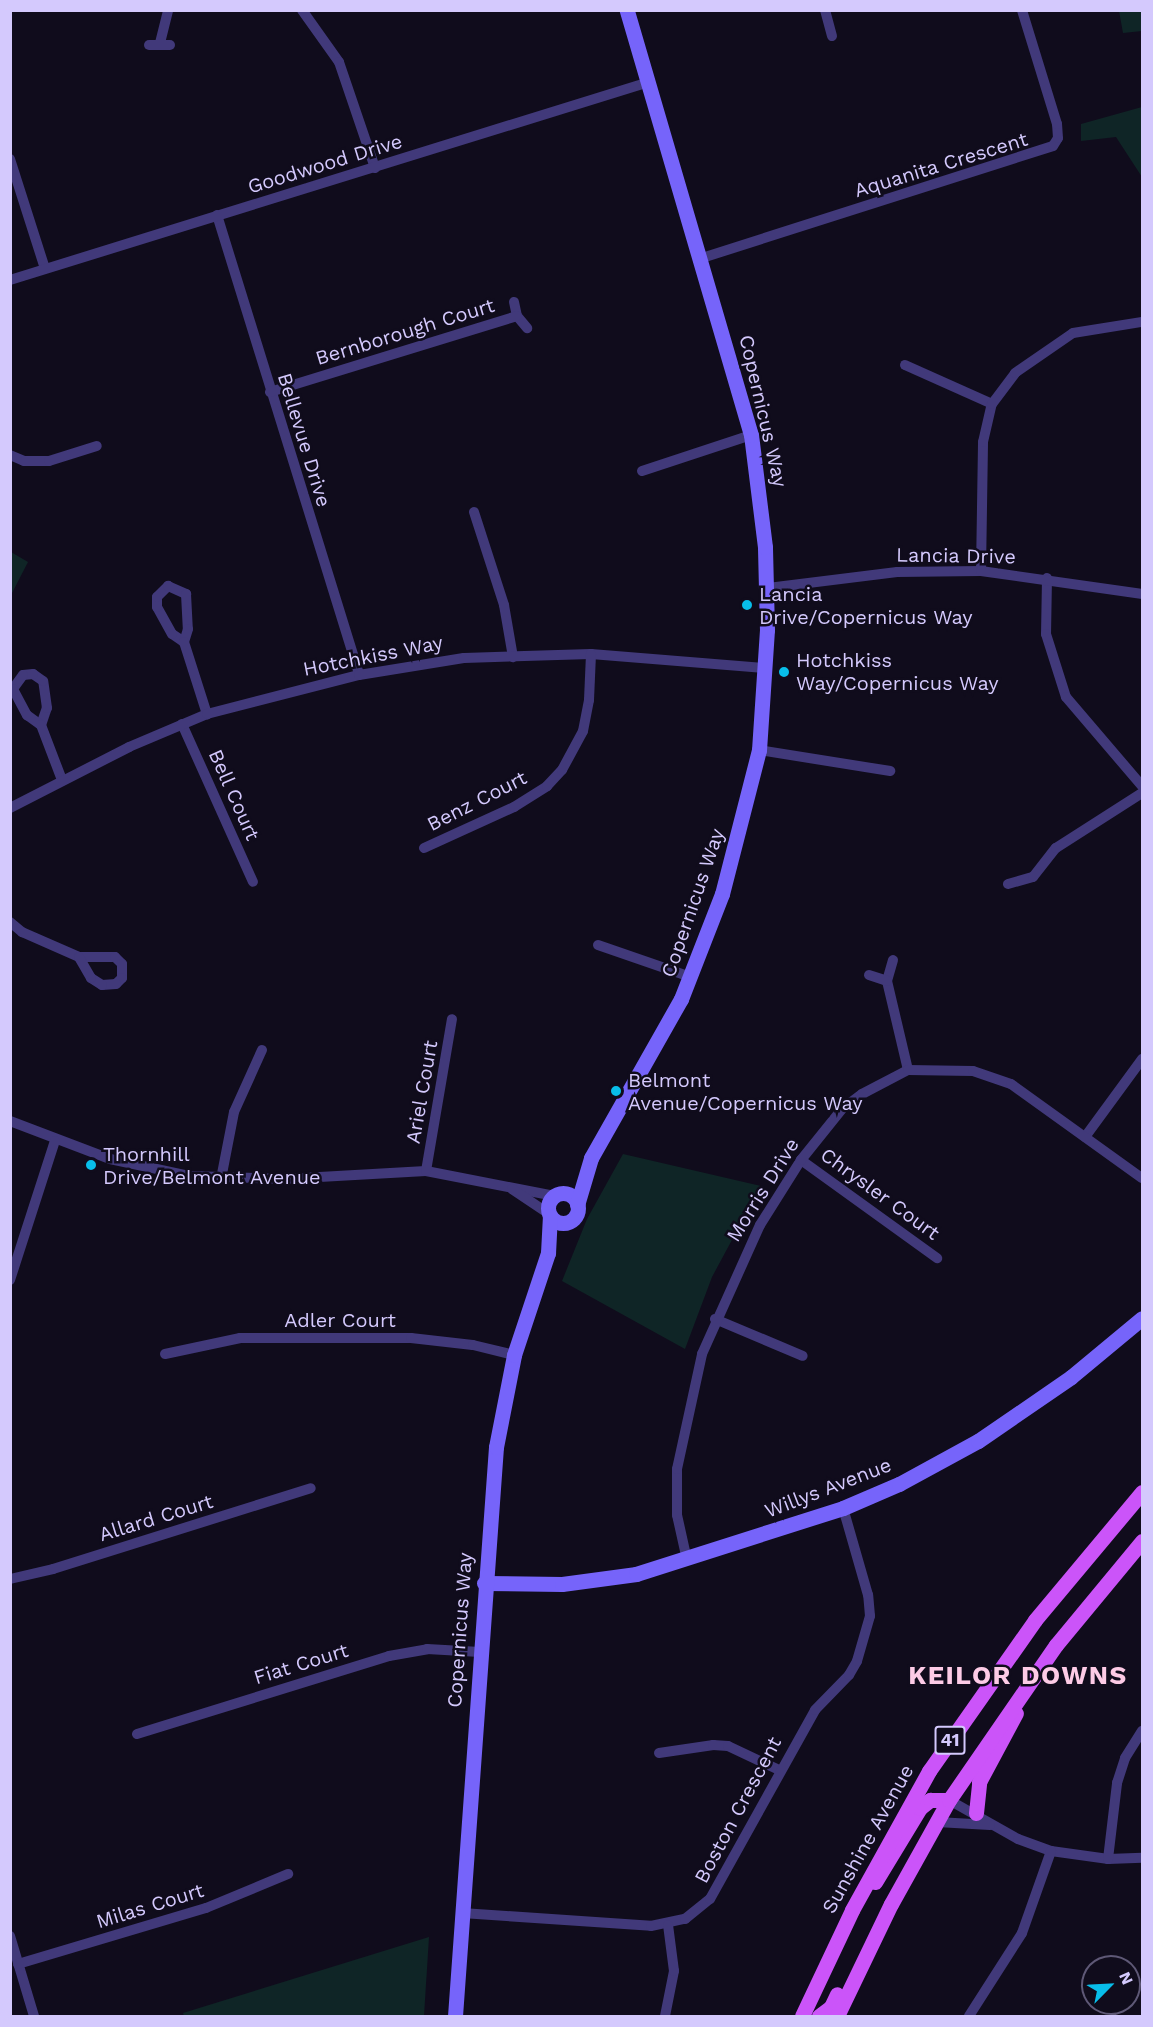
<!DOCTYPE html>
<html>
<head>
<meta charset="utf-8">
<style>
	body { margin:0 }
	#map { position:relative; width:1153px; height:2027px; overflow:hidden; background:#100c1c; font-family:"Work Sans",sans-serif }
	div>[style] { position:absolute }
	.green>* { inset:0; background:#0f2526 }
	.street>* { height:10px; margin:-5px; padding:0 5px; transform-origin:5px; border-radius:5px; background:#41397a }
	.secondary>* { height:15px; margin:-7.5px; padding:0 7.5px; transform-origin:7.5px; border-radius:7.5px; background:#7664fa }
	.secondary>.ring { margin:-7.5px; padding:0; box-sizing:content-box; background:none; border:15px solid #7664fa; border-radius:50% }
	.primary>* { height:15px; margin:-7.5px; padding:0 7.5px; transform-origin:7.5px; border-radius:7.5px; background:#cb54f9 }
	.dots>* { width:16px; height:16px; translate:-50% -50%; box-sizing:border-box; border:3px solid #100c1c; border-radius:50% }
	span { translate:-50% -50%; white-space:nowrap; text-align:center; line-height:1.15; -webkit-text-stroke:5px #100c1c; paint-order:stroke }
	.shield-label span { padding:2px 4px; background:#100c1c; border:2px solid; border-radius:4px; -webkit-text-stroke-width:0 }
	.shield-label { font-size:18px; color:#d4c9fd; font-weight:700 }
	.street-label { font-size:20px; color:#d4c9fd }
	.poi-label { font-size:20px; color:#d4c9fd }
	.left { translate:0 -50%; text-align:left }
	.district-label { font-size:26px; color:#fdcbe6; font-weight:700; letter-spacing:1.5px }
	.frame { position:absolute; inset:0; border:12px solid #d4c9fd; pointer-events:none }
	.north { position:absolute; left:1081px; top:1955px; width:60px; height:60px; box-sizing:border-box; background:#100c1c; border:2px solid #5e5876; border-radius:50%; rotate:66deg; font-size:16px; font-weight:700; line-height:24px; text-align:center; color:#d4c9fd }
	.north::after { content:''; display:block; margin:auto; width:21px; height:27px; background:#08beea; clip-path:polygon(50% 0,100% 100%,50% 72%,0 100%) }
</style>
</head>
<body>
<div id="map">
	<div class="green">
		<div style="clip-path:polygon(1119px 11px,1142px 11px,1142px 31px,1123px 33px)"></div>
		<div style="clip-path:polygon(1142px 107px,1142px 177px,1116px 137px,1081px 141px,1081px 124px)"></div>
		<div style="clip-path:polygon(11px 552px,28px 562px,11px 595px)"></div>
		<div style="clip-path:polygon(623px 1154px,761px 1186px,712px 1277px,685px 1349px,562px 1281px,587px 1219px)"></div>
		<div style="clip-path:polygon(429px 1937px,424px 2016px,184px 2016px,183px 2013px)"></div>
	</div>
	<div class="street">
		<div style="left:302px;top:10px;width:64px;rotate:54.6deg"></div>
		<div style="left:339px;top:62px;width:112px;rotate:71.2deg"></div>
		<div style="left:825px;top:10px;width:27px;rotate:75deg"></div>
		<div style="left:160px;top:43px;width:34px;rotate:-76deg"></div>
		<div style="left:149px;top:45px;width:21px"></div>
		<div style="left:10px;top:159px;width:115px;rotate:72.3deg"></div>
		<div style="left:217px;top:215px;width:481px;rotate:72.8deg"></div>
		<div style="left:702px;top:258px;width:368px;rotate:-17.7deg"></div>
		<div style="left:1053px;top:146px;width:9px;rotate:-58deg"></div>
		<div style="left:1058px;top:138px;width:14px;rotate:-94deg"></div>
		<div style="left:1057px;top:124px;width:119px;rotate:-107.1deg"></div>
		<div style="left:10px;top:280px;width:669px;rotate:-17.22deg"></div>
		<div style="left:514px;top:302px;width:14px;rotate:78deg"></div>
		<div style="left:517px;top:316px;width:16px;rotate:50deg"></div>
		<div style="left:905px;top:365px;width:95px;rotate:24.1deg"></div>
		<div style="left:270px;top:392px;width:258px;rotate:-17.1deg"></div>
		<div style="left:10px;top:455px;width:15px;rotate:23deg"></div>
		<div style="left:24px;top:461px;width:25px"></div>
		<div style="left:49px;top:461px;width:50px;rotate:-17.4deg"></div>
		<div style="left:642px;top:471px;width:115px;rotate:-18.3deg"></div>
		<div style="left:474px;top:512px;width:98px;rotate:72.1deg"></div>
		<div style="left:504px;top:605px;width:53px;rotate:80.2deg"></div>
		<div style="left:981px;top:571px;width:129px;rotate:-89.1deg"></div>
		<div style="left:983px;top:442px;width:39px;rotate:-77deg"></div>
		<div style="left:992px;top:404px;width:39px;rotate:-53deg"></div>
		<div style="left:1015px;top:373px;width:70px;rotate:-34.6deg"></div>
		<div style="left:1073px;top:333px;width:70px;rotate:-9.1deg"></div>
		<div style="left:1047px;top:578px;width:56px;rotate:91deg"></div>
		<div style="left:1046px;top:634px;width:66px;rotate:72.4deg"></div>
		<div style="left:1066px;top:697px;width:117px;rotate:49.5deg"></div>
		<div style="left:768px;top:588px;width:130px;rotate:-7.1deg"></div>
		<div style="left:897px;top:572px;width:84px;rotate:-0.7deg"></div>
		<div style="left:981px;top:571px;width:163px;rotate:8.1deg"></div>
		<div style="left:184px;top:642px;width:14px;rotate:-146deg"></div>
		<div style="left:172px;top:634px;width:31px;rotate:-119deg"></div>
		<div style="left:157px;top:607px;width:10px;rotate:-90deg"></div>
		<div style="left:157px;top:597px;width:16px;rotate:-45deg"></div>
		<div style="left:168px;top:586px;width:20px;rotate:24deg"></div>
		<div style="left:186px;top:594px;width:35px;rotate:87deg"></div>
		<div style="left:188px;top:629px;width:14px;rotate:107deg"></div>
		<div style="left:184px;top:642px;width:76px;rotate:72.3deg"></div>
		<div style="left:182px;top:724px;width:173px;rotate:65.8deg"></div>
		<div style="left:41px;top:725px;width:18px;rotate:-71deg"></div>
		<div style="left:47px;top:708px;width:27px;rotate:-98deg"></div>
		<div style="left:43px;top:681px;width:12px;rotate:-145deg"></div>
		<div style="left:33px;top:674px;width:10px;rotate:174deg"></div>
		<div style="left:23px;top:675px;width:17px;rotate:126deg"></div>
		<div style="left:13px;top:689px;width:30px;rotate:62deg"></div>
		<div style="left:27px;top:715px;width:17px;rotate:36deg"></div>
		<div style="left:41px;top:725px;width:59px;rotate:69.1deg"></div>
		<div style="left:759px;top:750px;width:133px;rotate:9.1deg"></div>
		<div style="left:10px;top:808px;width:134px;rotate:-27.1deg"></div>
		<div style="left:129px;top:747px;width:85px;rotate:-22.9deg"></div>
		<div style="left:207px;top:714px;width:157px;rotate:-14.4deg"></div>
		<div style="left:359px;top:675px;width:106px;rotate:-9.2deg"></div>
		<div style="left:464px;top:658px;width:127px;rotate:-1.8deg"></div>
		<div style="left:591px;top:654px;width:176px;rotate:4.6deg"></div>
		<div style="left:424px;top:848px;width:99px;rotate:-24.5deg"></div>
		<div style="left:514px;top:807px;width:39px;rotate:-32deg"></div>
		<div style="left:547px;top:786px;width:22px;rotate:-47deg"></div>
		<div style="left:562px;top:770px;width:44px;rotate:-61.7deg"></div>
		<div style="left:583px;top:731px;width:32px;rotate:-79deg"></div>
		<div style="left:589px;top:700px;width:46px;rotate:-87.5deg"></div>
		<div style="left:1008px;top:884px;width:26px;rotate:-16deg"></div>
		<div style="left:1033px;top:877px;width:37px;rotate:-52deg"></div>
		<div style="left:1056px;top:848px;width:102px;rotate:-32.6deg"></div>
		<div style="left:10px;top:922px;width:16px;rotate:40deg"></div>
		<div style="left:22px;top:932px;width:62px;rotate:23.7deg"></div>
		<div style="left:79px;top:957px;width:36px"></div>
		<div style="left:115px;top:957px;width:10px;rotate:45deg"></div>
		<div style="left:122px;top:964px;width:14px;rotate:90deg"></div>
		<div style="left:122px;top:978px;width:8px;rotate:135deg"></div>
		<div style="left:116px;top:984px;width:14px;rotate:176deg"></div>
		<div style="left:102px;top:985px;width:13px;rotate:-148deg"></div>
		<div style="left:91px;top:978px;width:24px;rotate:-120deg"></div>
		<div style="left:598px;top:945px;width:98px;rotate:19deg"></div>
		<div style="left:893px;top:960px;width:22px;rotate:106deg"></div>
		<div style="left:887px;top:981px;width:91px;rotate:76.7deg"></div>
		<div style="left:869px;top:975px;width:19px;rotate:18deg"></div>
		<div style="left:10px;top:1121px;width:107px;rotate:20.8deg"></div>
		<div style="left:110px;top:1159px;width:82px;rotate:12deg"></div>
		<div style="left:190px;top:1176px;width:94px;rotate:1.8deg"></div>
		<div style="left:284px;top:1179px;width:142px;rotate:-3.2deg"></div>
		<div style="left:426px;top:1171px;width:131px;rotate:11deg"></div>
		<div style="left:1085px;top:1137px;width:97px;rotate:-53.8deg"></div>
		<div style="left:801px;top:1160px;width:168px;rotate:35.8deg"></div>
		<div style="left:426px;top:1171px;width:154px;rotate:-80.3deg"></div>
		<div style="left:221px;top:1179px;width:68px;rotate:-79deg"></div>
		<div style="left:234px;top:1112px;width:68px;rotate:-65.7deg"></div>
		<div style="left:512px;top:1189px;width:45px;rotate:34deg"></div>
		<div style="left:10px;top:1280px;width:146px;rotate:-72.1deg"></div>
		<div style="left:715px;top:1319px;width:95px;rotate:22.8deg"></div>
		<div style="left:165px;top:1354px;width:77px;rotate:-12deg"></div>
		<div style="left:240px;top:1338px;width:171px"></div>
		<div style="left:411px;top:1338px;width:62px;rotate:6.4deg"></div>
		<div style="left:473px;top:1345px;width:42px;rotate:13.7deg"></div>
		<div style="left:687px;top:1560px;width:46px;rotate:-102.5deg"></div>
		<div style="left:677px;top:1515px;width:46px;rotate:-90deg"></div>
		<div style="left:677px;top:1469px;width:118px;rotate:-77.7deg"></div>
		<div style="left:702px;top:1354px;width:141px;rotate:-65.8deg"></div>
		<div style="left:760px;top:1225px;width:77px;rotate:-57.8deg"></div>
		<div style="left:801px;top:1160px;width:65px;rotate:-51.2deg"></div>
		<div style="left:842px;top:1109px;width:25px;rotate:-37deg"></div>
		<div style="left:862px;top:1094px;width:52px;rotate:-27.6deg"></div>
		<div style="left:908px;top:1070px;width:65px;rotate:0.9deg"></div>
		<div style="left:973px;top:1071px;width:40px;rotate:18.9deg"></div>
		<div style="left:1011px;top:1084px;width:161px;rotate:35.7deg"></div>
		<div style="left:10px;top:1579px;width:44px;rotate:-13.1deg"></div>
		<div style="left:53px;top:1569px;width:270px;rotate:-17.4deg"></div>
		<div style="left:137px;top:1734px;width:264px;rotate:-17.2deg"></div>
		<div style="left:389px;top:1656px;width:39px;rotate:-10deg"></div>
		<div style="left:427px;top:1649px;width:53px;rotate:3.2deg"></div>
		<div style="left:659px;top:1753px;width:55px;rotate:-8.4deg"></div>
		<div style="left:713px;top:1745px;width:15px;rotate:4deg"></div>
		<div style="left:728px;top:1746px;width:56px;rotate:25.2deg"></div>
		<div style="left:949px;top:1800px;width:79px;rotate:29.5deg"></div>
		<div style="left:1018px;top:1839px;width:35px;rotate:20deg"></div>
		<div style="left:1051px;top:1851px;width:58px;rotate:8deg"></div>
		<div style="left:1108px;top:1859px;width:34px;rotate:-2deg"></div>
		<div style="left:937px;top:1822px;width:53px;rotate:3.2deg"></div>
		<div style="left:1108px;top:1859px;width:77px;rotate:-83.2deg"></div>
		<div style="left:1117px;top:1783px;width:26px;rotate:-72deg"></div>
		<div style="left:1125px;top:1758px;width:32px;rotate:-58deg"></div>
		<div style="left:462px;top:1913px;width:189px;rotate:3.9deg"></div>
		<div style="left:651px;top:1926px;width:35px;rotate:-12deg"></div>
		<div style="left:685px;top:1919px;width:32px;rotate:-39deg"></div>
		<div style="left:710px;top:1899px;width:216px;rotate:-60.9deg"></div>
		<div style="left:815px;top:1710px;width:49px;rotate:-45.8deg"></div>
		<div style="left:849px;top:1675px;width:16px;rotate:-60deg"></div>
		<div style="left:857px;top:1661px;width:47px;rotate:-73.9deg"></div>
		<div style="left:870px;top:1616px;width:21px;rotate:-95deg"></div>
		<div style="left:868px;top:1595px;width:91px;rotate:-106deg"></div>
		<div style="left:10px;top:1936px;width:84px;rotate:73.3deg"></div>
		<div style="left:18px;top:1964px;width:196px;rotate:-16.6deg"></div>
		<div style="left:206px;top:1908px;width:89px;rotate:-22.5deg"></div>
		<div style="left:665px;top:2016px;width:46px;rotate:-78.7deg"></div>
		<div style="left:674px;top:1971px;width:46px;rotate:-97.4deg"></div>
		<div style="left:969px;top:2016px;width:98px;rotate:-57.4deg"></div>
		<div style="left:1022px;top:1933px;width:87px;rotate:-70.5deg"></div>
	</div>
	<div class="secondary">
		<div class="ring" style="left:548px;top:1193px;width:15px;height:15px"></div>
		<div style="left:577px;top:1205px;width:49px;rotate:-73.4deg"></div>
		<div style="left:591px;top:1158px;width:183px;rotate:-60.5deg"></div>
		<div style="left:681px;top:999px;width:113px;rotate:-68.7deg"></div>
		<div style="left:722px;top:894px;width:149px;rotate:-75.6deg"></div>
		<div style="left:759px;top:750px;width:120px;rotate:-86.2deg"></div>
		<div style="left:767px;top:630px;width:83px;rotate:-91.4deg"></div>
		<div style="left:765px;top:547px;width:113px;rotate:-97.1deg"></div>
		<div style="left:751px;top:435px;width:443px;rotate:-106.3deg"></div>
		<div style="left:484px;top:1583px;width:78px;rotate:0.7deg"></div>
		<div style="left:562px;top:1584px;width:75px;rotate:-7.7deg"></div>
		<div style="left:636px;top:1574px;width:217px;rotate:-17.7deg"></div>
		<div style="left:843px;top:1508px;width:61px;rotate:-23.2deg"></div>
		<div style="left:899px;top:1484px;width:90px;rotate:-28.6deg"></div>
		<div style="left:978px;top:1441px;width:113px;rotate:-34.5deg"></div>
		<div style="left:1071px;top:1377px;width:92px;rotate:-39.7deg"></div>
		<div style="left:455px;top:2016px;width:570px;rotate:-85.88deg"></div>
		<div style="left:496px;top:1447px;width:94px;rotate:-78.9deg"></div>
		<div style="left:514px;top:1355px;width:108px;rotate:-71.6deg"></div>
		<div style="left:548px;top:1253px;width:37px;rotate:-87deg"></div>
	</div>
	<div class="primary">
		<div style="left:976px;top:1813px;width:31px;rotate:-84deg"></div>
		<div style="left:979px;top:1782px;width:78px;rotate:-61.8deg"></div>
		<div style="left:875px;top:1882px;width:87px;rotate:-58.7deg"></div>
		<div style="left:920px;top:1808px;width:13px;rotate:-39deg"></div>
		<div style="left:930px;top:1800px;width:19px"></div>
		<div style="left:802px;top:2016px;width:117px;rotate:-64.7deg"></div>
		<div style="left:852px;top:1910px;width:159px;rotate:-61deg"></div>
		<div style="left:929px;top:1771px;width:184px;rotate:-54.9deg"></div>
		<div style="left:1035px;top:1620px;width:167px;rotate:-50.1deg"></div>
		<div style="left:819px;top:2016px;width:15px;rotate:-37deg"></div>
		<div style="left:831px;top:2007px;width:14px;rotate:-65deg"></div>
		<div style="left:837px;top:2016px;width:124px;rotate:-64.3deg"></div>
		<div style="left:891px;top:1904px;width:119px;rotate:-60.9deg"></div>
		<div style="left:949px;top:1800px;width:188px;rotate:-55.4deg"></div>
		<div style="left:1056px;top:1645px;width:135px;rotate:-50.4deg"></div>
	</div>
	<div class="dots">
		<div style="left:747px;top:605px;background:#08beea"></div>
		<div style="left:784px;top:672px;background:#08beea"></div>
		<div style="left:616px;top:1091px;background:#08beea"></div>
		<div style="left:91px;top:1165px;background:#08beea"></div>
	</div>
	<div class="shield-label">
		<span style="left:950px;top:1740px">41</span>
	</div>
	<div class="street-label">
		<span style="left:325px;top:164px;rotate:-17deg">Goodwood Drive</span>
		<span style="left:941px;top:165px;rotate:-17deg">Aquanita Crescent</span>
		<span style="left:405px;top:332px;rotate:-17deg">Bernborough Court</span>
		<span style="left:763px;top:411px;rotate:77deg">Copernicus Way</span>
		<span style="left:304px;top:440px;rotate:73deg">Bellevue Drive</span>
		<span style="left:956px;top:556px;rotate:1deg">Lancia Drive</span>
		<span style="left:373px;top:656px;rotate:-11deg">Hotchkiss Way</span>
		<span style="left:234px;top:795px;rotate:66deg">Bell Court</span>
		<span style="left:477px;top:801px;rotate:-27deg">Benz Court</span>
		<span style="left:693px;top:903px;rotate:-71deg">Copernicus Way</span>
		<span style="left:422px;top:1092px;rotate:-80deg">Ariel Court</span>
		<span style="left:763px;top:1190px;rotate:-58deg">Morris Drive</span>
		<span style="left:880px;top:1194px;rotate:36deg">Chrysler Court</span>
		<span style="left:340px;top:1320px">Adler Court</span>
		<span style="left:828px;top:1488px;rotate:-21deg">Willys Avenue</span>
		<span style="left:156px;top:1518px;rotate:-17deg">Allard Court</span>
		<span style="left:460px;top:1630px;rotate:-86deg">Copernicus Way</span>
		<span style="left:301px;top:1664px;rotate:-17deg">Fiat Court</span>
		<span style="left:738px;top:1810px;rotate:-62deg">Boston Crescent</span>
		<span style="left:868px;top:1839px;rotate:-61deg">Sunshine Avenue</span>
		<span style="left:150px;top:1906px;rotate:-17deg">Milas Court</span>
	</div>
	<div class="poi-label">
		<span class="left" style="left:759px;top:606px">Lancia<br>Drive/Copernicus Way</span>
		<span class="left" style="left:796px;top:672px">Hotchkiss<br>Way/Copernicus Way</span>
		<span class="left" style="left:628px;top:1092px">Belmont<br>Avenue/Copernicus Way</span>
		<span class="left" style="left:103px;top:1166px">Thornhill<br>Drive/Belmont Avenue</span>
	</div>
	<div class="district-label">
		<span style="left:1018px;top:1676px">KEILOR DOWNS</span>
	</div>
	<div class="frame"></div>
	<div class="north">N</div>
</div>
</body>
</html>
